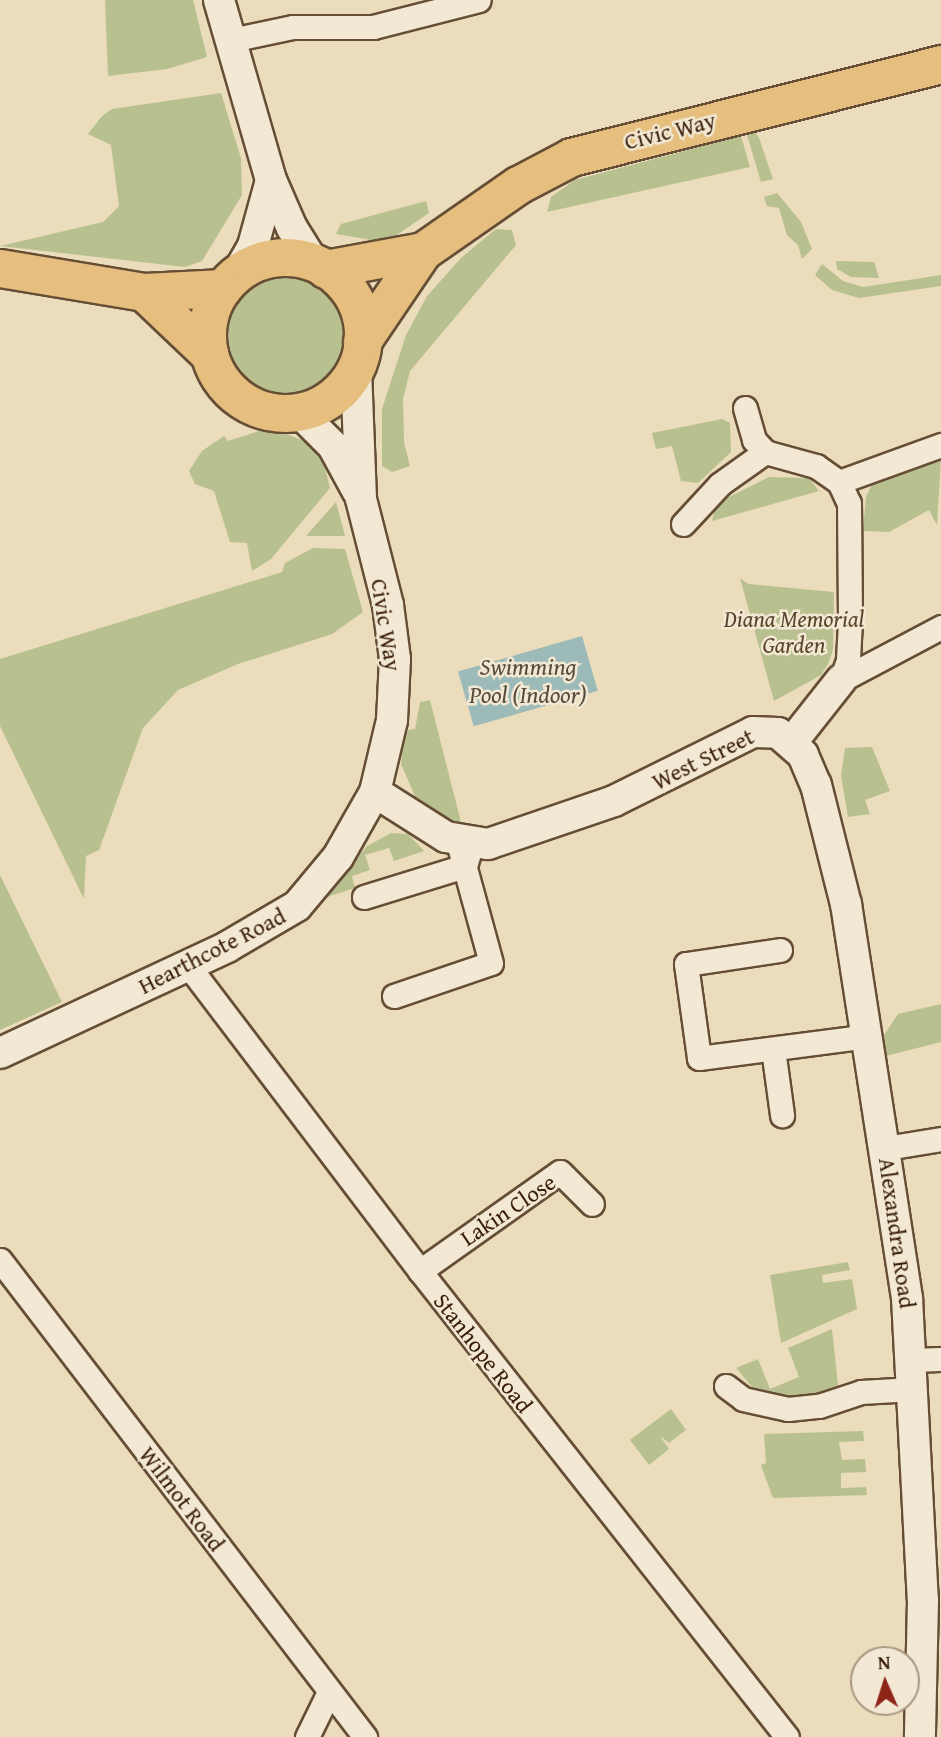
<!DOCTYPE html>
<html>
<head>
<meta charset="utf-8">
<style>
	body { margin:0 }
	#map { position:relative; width:941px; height:1737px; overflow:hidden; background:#ebdcbb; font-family:"Gentium Book Plus",serif }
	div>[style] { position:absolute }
	.green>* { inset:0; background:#b9c08f }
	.round { border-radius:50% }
	.water>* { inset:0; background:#9bbab8; transform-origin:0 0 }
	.roads { filter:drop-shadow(2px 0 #664e36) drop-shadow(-2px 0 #664e36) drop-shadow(0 2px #664e36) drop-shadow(0 -2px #664e36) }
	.minor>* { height:23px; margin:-11.5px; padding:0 11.5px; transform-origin:11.5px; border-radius:11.5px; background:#f2e8d3 }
	.tertiary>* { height:30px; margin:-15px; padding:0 15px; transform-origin:15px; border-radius:15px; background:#f2e8d3 }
	.primary>* { height:37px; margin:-18.5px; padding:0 18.5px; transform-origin:18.5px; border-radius:18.5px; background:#e6be7e }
	.primary>.ring { margin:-18.5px; padding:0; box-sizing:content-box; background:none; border:37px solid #e6be7e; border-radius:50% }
	span { translate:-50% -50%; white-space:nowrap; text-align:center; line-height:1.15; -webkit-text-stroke:5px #f2e8d3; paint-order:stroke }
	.street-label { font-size:23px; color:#3a1e0a }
	.park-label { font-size:23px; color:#5a462b; font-style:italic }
	.water-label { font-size:24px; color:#574d3e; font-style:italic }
	.north { position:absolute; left:850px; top:1646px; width:70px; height:70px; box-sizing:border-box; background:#f2e8d3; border:2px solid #a89783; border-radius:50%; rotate:357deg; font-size:19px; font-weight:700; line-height:28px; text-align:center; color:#3a1e0a }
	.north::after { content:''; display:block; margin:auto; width:24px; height:32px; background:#8f2418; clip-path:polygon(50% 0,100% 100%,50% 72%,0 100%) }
</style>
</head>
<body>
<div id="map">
	<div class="green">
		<div style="clip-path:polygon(105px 0,193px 0,207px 57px,167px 69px,108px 76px)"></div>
		<div style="clip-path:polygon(221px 93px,241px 158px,242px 195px,202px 261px,185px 267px,0 246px,103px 222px,119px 206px,111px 145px,88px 134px,102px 116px,112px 109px)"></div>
		<div style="clip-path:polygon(755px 132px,759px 138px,773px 179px,761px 182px,747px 135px)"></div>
		<div style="clip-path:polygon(741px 136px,750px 167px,547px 212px,551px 197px,575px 180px)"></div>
		<div style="clip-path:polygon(777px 193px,801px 222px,812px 249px,802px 259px,798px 245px,787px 235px,779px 208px,767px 206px,764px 197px)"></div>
		<div style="clip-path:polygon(426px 201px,429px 213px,395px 236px,377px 241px,336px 234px,341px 224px)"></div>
		<div style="clip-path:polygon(496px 229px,512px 230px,516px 245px,410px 371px,403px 399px,404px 442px,410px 466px,392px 472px,382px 466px,382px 409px,406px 335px,427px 296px,461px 258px)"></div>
		<div style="clip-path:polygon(836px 261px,874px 262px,879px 278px,851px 277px,837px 269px)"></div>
		<div style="clip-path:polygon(822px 264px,843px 281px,863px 287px,941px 275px,941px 286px,859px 298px,832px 290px,815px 275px)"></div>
		<div class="round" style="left:225px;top:274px;width:120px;height:120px"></div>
		<div style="clip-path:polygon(722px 419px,730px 423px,731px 452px,698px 483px,681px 481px,672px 446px,656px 449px,652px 433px)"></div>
		<div style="clip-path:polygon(259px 431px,281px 432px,307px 442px,324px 464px,330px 488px,271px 559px,252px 571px,247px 543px,230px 542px,214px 491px,195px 484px,189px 471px,202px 451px,224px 436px,228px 441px)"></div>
		<div style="clip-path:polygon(941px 458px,937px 525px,929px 510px,889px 532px,863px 531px,866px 497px,872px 484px)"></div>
		<div style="clip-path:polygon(769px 477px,809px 478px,819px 491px,712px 521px,715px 509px,729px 497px)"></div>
		<div style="clip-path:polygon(336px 502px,345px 536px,306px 536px)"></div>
		<div style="clip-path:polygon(313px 548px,345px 549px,363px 612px,332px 634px,238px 664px,178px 690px,143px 728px,99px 850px,86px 856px,84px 899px,0 726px,0 659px,282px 572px,285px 563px)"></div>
		<div style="clip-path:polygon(740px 578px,748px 584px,834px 592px,833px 649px,829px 662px,821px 675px,774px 701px)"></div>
		<div style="clip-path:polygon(430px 700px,463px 830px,417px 801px,401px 764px,403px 740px,408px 730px,415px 729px,420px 702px)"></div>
		<div style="clip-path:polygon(872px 747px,890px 791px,865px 800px,870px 814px,848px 817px,841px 776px,845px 748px)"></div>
		<div style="clip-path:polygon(391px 833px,408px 834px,424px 851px,394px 861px,389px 848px,365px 855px,370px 870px,352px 876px,355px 888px,324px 898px,367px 846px)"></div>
		<div style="clip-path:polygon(0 875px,62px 1002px,0 1030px)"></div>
		<div style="clip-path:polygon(941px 1004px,941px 1042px,886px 1056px,882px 1038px,898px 1014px)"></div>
		<div style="clip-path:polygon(848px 1262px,850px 1270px,822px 1275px,823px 1283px,852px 1279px,857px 1309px,781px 1343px,770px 1275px)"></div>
		<div style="clip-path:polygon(832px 1329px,838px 1385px,817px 1396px,798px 1400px,771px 1397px,752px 1387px,736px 1368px,758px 1359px,770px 1389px,799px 1377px,788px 1348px)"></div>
		<div style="clip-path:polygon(671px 1409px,686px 1430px,669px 1443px,660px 1436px,669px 1449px,649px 1465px,630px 1440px)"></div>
		<div style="clip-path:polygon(863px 1431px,864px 1441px,839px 1442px,842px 1460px,865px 1459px,866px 1472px,841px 1473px,841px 1488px,866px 1487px,867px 1495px,773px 1498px,761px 1465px,766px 1463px,764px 1434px)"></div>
	</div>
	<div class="water">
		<div style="left:582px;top:636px;width:57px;height:129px;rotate:74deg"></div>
	</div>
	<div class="roads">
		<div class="minor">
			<div style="left:231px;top:40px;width:63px;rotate:-11.8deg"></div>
			<div style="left:293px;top:27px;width:80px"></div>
			<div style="left:373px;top:27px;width:109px;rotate:-14.3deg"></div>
			<div style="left:745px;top:408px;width:33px;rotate:74deg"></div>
			<div style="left:754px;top:440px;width:16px;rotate:47deg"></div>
			<div style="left:765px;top:452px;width:53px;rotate:15.4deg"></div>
			<div style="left:816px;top:466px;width:28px;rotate:35deg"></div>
			<div style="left:839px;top:482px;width:23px;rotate:65deg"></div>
			<div style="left:849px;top:503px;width:118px;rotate:89.5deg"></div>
			<div style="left:850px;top:621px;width:39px;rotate:93deg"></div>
			<div style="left:848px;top:660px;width:21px;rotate:109deg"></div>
			<div style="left:839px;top:482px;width:109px;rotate:-19.9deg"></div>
			<div style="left:683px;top:524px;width:54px;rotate:-47.2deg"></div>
			<div style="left:720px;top:484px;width:55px;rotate:-35.4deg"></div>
			<div style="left:841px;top:680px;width:113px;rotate:-27.9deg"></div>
			<div style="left:364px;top:897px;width:106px;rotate:-17.1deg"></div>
			<div style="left:465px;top:866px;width:14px;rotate:-73deg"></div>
			<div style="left:780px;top:950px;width:95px;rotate:171.5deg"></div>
			<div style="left:686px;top:964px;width:95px;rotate:82.1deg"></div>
			<div style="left:699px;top:1058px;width:170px;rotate:-7.4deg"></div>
			<div style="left:187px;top:964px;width:385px;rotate:52.8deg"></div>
			<div style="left:420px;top:1271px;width:593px;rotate:51.78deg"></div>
			<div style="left:394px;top:996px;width:102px;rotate:-18.8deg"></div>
			<div style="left:491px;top:963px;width:125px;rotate:-105.3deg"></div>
			<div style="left:773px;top:1049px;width:67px;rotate:82.2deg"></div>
			<div style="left:886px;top:1148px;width:56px;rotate:-9.3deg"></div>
			<div style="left:0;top:1260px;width:601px;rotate:52.58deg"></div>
			<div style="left:420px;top:1271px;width:171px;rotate:-35.3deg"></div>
			<div style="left:560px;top:1172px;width:45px;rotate:45deg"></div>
			<div style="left:912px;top:1360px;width:29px;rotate:-2deg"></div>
			<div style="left:726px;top:1386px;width:21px;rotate:37deg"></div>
			<div style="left:743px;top:1399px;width:46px;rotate:12.5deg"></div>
			<div style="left:788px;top:1409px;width:31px;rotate:-6deg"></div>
			<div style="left:819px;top:1406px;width:44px;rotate:-18.4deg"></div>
			<div style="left:861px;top:1392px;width:52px;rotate:-3.3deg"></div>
			<div style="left:307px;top:1737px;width:50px;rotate:-63.9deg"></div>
		</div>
		<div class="tertiary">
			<div style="left:219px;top:0;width:187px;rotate:73.9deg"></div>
			<div style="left:271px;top:180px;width:52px;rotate:66.4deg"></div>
			<div style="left:292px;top:228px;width:38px;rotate:58deg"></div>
			<div style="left:237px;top:274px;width:32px;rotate:-60deg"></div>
			<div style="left:253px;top:246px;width:68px;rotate:-74.7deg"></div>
			<div style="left:298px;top:411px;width:49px;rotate:45deg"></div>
			<div style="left:333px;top:446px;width:52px;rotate:61.5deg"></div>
			<div style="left:792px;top:742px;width:79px;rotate:-51.7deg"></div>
			<div style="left:375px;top:792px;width:84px;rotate:32.4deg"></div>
			<div style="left:446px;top:837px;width:43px;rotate:9.5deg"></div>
			<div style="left:488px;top:844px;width:133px;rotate:-18.8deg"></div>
			<div style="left:614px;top:801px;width:155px;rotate:-26.4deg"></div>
			<div style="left:753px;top:732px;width:25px;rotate:2deg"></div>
			<div style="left:778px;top:733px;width:33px;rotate:41deg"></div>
			<div style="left:803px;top:755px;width:33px;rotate:67deg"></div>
			<div style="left:816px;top:785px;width:123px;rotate:75.9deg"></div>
			<div style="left:846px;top:904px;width:399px;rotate:81.2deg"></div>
			<div style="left:907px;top:1298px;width:302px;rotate:87deg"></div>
			<div style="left:923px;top:1600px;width:137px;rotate:91.3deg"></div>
			<div style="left:0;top:1053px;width:251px;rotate:-25deg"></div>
			<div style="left:227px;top:947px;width:81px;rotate:-30.4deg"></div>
			<div style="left:297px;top:906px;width:64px;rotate:-50.1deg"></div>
			<div style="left:338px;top:857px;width:75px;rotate:-60.4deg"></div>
			<div style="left:375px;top:792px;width:74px;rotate:-76.7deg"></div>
			<div style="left:392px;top:720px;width:61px;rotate:-87.2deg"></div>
			<div style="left:395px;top:659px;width:54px;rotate:-97.4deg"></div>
			<div style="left:388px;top:605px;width:109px;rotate:-104.3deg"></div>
			<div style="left:361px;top:499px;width:129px;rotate:-92.2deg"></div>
		</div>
		<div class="primary">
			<div class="ring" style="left:207px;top:257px;width:119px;height:119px"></div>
			<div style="left:0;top:268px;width:146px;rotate:9.5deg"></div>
			<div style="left:144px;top:292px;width:79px;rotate:-2.9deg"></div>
			<div style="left:325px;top:269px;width:100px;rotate:-10.4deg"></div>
			<div style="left:423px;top:251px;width:116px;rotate:-34.8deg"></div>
			<div style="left:518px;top:185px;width:60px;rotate:-27.8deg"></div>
			<div style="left:571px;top:157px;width:382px;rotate:-14.1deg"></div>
			<div style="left:144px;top:292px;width:90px;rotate:43.6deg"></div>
			<div style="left:362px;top:341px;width:109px;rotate:-55.9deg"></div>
		</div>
	</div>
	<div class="street-label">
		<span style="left:670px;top:131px;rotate:-14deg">Civic Way</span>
		<span style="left:386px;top:625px;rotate:81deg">Civic Way</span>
		<span style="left:703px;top:759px;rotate:-26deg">West Street</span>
		<span style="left:212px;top:951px;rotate:-27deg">Hearthcote Road</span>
		<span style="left:508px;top:1210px;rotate:-34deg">Lakin Close</span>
		<span style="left:897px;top:1233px;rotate:82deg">Alexandra Road</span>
		<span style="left:483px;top:1353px;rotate:52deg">Stanhope Road</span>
		<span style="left:182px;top:1499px;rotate:53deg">Wilmot Road</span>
	</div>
	<div class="park-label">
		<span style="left:794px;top:632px">Diana Memorial<br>Garden</span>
	</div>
	<div class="water-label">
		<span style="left:528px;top:681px">Swimming<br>Pool (Indoor)</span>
	</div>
	<div class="north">N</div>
</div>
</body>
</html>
